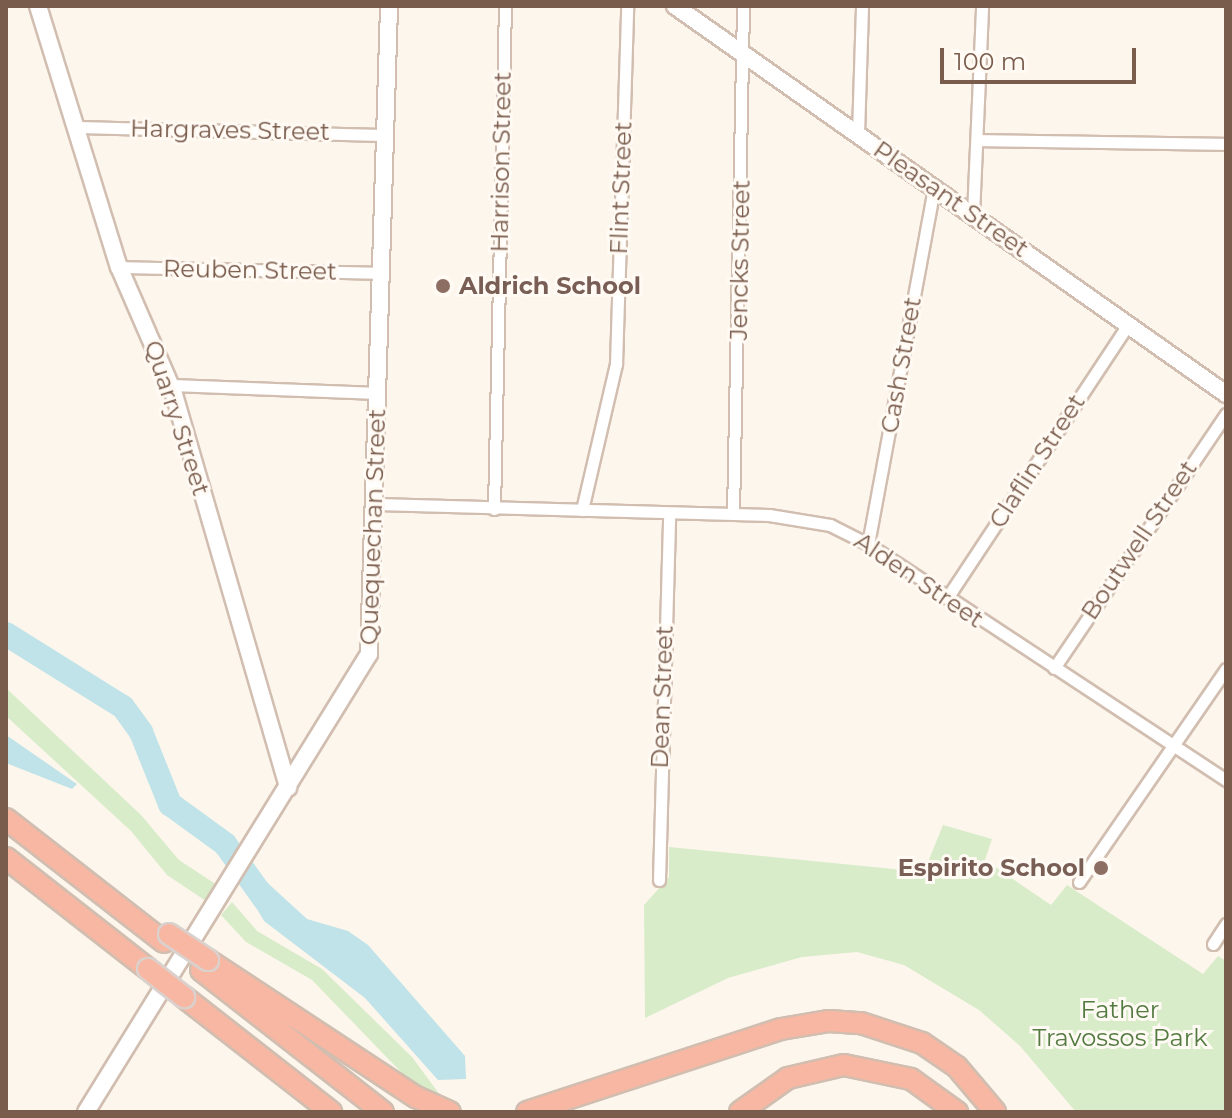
<!DOCTYPE html>
<html>
<head>
<meta charset="utf-8">
<style>
	body { margin:0 }
	#map { position:relative; width:1232px; height:1118px; overflow:hidden; background:#fdf6ec; font-family:Montserrat,sans-serif }
	div>[style] { position:absolute }
	.green>* { inset:0; background:#d8ecc9 }
	.water>* { inset:0; background:#bfe3e8 }
	.river>* { height:24px; margin:-12px; padding:0 12px; transform-origin:12px; border-radius:12px; background:#bfe3e8 }
	.roads { filter:drop-shadow(2px 0 #d1beb0) drop-shadow(-2px 0 #d1beb0) drop-shadow(0 2px #d1beb0) drop-shadow(0 -2px #d1beb0) }
	.street>* { height:11px; margin:-5.5px; padding:0 5.5px; transform-origin:5.5px; border-radius:5.5px; background:#fff }
	.secondary>* { height:16px; margin:-8px; padding:0 8px; transform-origin:8px; border-radius:8px; background:#fff }
	.highway>* { height:20px; margin:-10px; padding:0 10px; transform-origin:10px; border-radius:10px; background:#f7b7a3 }
	.bridges { filter:drop-shadow(2px 0 #dad1cd) drop-shadow(-2px 0 #dad1cd) drop-shadow(0 2px #dad1cd) drop-shadow(0 -2px #dad1cd) }
	.highway-bridge>* { height:20px; margin:-10px; padding:0 10px; transform-origin:10px; border-radius:10px; background:#f7b7a3 }
	.dots>* { width:22px; height:22px; translate:-50% -50%; box-sizing:border-box; border:4px solid #fffaf3; border-radius:50% }
	span { translate:-50% -50%; white-space:nowrap; text-align:center; line-height:1.15; -webkit-text-stroke:6px #fffaf3; paint-order:stroke }
	.street-label { font-size:24px; color:#7a5c4d }
	.education-label { font-size:24px; color:#785e54; font-weight:700 }
	.left { translate:0 -50%; text-align:left }
	.right { translate:-100% -50%; text-align:right }
	.park-label { font-size:24px; color:#537a41 }
	.frame { position:absolute; inset:0; border:8px solid #7a5c4d; pointer-events:none }
	.scale { position:absolute; left:940px; top:48px; width:196px; height:36px; box-sizing:border-box; border:4px solid #7a5c4d; border-top:0; padding-left:10px; font-size:24px; line-height:28px; white-space:nowrap; color:#7a5c4d; -webkit-text-stroke:6px #fffaf3; paint-order:stroke }
</style>
</head>
<body>
<div id="map">
	<div class="green">
		<div style="clip-path:polygon(6px 688px,141px 815px,179px 860px,217px 885px,206px 901px,167px 875px,131px 831px,6px 716px)"></div>
		<div style="clip-path:polygon(943px 825px,992px 839px,985px 860px,1051px 905px,1067px 885px,1203px 974px,1218px 956px,1226px 961px,1226px 1112px,1076px 1112px,1020px 1046px,979px 1010px,904px 965px,857px 952px,802px 957px,728px 978px,645px 1018px,644px 905px,669px 877px,669px 847px,924px 872px)"></div>
		<div style="clip-path:polygon(232px 902px,257px 931px,322px 969px,412px 1057px,452px 1111px,429px 1101px,312px 980px,246px 942px,221px 915px)"></div>
	</div>
	<div class="water">
		<div style="clip-path:polygon(6px 735px,77px 784px,72px 789px,6px 763px)"></div>
		<div style="clip-path:polygon(260px 876px,307px 919px,348px 931px,368px 945px,465px 1056px,466px 1079px,438px 1080px,365px 998px,264px 921px,247px 891px)"></div>
	</div>
	<div class="river">
		<div style="left:6px;top:634px;width:138px;rotate:32deg"></div>
		<div style="left:123px;top:707px;width:31px;rotate:54deg"></div>
		<div style="left:141px;top:732px;width:78px;rotate:68.1deg"></div>
		<div style="left:170px;top:804px;width:68px;rotate:36deg"></div>
		<div style="left:225px;top:844px;width:82px;rotate:54.4deg"></div>
	</div>
	<div class="roads">
		<div class="street">
			<div style="left:75px;top:127px;width:310px;rotate:1.5deg"></div>
			<div style="left:858px;top:134px;width:128px;rotate:-88.2deg"></div>
			<div style="left:978px;top:140px;width:248px;rotate:0.9deg"></div>
			<div style="left:973px;top:215px;width:209px;rotate:-87.5deg"></div>
			<div style="left:119px;top:267px;width:262px;rotate:1.3deg"></div>
			<div style="left:171px;top:385px;width:208px;rotate:2.2deg"></div>
			<div style="left:377px;top:504px;width:392px;rotate:1.6deg"></div>
			<div style="left:769px;top:515px;width:62px;rotate:9.3deg"></div>
			<div style="left:830px;top:525px;width:42px;rotate:26.6deg"></div>
			<div style="left:868px;top:544px;width:429px;rotate:33.4deg"></div>
			<div style="left:494px;top:509px;width:503px;rotate:-88.75deg"></div>
			<div style="left:582px;top:510px;width:150px;rotate:-76.9deg"></div>
			<div style="left:616px;top:364px;width:358px;rotate:-88.2deg"></div>
			<div style="left:733px;top:514px;width:508px;rotate:-88.87deg"></div>
			<div style="left:868px;top:544px;width:363px;rotate:-79.5deg"></div>
			<div style="left:947px;top:598px;width:328px;rotate:-56.5deg"></div>
			<div style="left:1054px;top:668px;width:307px;rotate:-55.9deg"></div>
			<div style="left:659px;top:880px;width:367px;rotate:-88.4deg"></div>
			<div style="left:1079px;top:882px;width:259px;rotate:-55.4deg"></div>
			<div style="left:1213px;top:944px;width:24px;rotate:-57deg"></div>
		</div>
		<div class="secondary">
			<div style="left:38px;top:6px;width:273px;rotate:72.8deg"></div>
			<div style="left:119px;top:267px;width:135px;rotate:66.5deg"></div>
			<div style="left:173px;top:391px;width:413px;rotate:73.8deg"></div>
			<div style="left:675px;top:6px;width:674px;rotate:35.15deg"></div>
			<div style="left:86px;top:1112px;width:538px;rotate:-58.29deg"></div>
			<div style="left:369px;top:654px;width:648px;rotate:-88.23deg"></div>
		</div>
		<div class="highway">
			<div style="left:6px;top:819px;width:200px;rotate:37.9deg"></div>
			<div style="left:6px;top:858px;width:180px;rotate:38deg"></div>
			<div style="left:208px;top:960px;width:249px;rotate:33.4deg"></div>
			<div style="left:416px;top:1097px;width:37px;rotate:24deg"></div>
			<div style="left:201px;top:970px;width:231px;rotate:38deg"></div>
			<div style="left:184px;top:997px;width:187px;rotate:38deg"></div>
			<div style="left:527px;top:1112px;width:267px;rotate:-18.1deg"></div>
			<div style="left:781px;top:1029px;width:49px;rotate:-9.5deg"></div>
			<div style="left:829px;top:1021px;width:32px;rotate:4deg"></div>
			<div style="left:861px;top:1023px;width:64px;rotate:18.2deg"></div>
			<div style="left:922px;top:1043px;width:42px;rotate:34.4deg"></div>
			<div style="left:957px;top:1067px;width:59px;rotate:49.8deg"></div>
			<div style="left:740px;top:1112px;width:59px;rotate:-35.3deg"></div>
			<div style="left:788px;top:1078px;width:57px;rotate:-13.1deg"></div>
			<div style="left:844px;top:1065px;width:68px;rotate:11.8deg"></div>
			<div style="left:911px;top:1079px;width:57px;rotate:35.7deg"></div>
		</div>
	</div>
	<div class="bridges">
		<div class="highway-bridge">
			<div style="left:169px;top:934px;width:47px;rotate:33.7deg"></div>
			<div style="left:148px;top:969px;width:46px;rotate:37.9deg"></div>
		</div>
	</div>
	<div class="dots">
		<div style="left:443px;top:286px;background:#8d6e63"></div>
		<div style="left:1101px;top:868px;background:#8d6e63"></div>
	</div>
	<div class="street-label">
		<span style="left:230px;top:130px;rotate:1deg">Hargraves Street</span>
		<span style="left:501px;top:162px;rotate:-89deg">Harrison Street</span>
		<span style="left:621px;top:188px;rotate:-88deg">Flint Street</span>
		<span style="left:951px;top:199px;rotate:35deg">Pleasant Street</span>
		<span style="left:740px;top:260px;rotate:-89deg">Jencks Street</span>
		<span style="left:250px;top:270px;rotate:1deg">Reuben Street</span>
		<span style="left:901px;top:365px;rotate:-80deg">Cash Street</span>
		<span style="left:177px;top:418px;rotate:72deg">Quarry Street</span>
		<span style="left:1037px;top:461px;rotate:-57deg">Claflin Street</span>
		<span style="left:373px;top:527px;rotate:-88deg">Quequechan Street</span>
		<span style="left:1139px;top:540px;rotate:-56deg">Boutwell Street</span>
		<span style="left:919px;top:580px;rotate:34deg">Alden Street</span>
		<span style="left:662px;top:697px;rotate:-88deg">Dean Street</span>
	</div>
	<div class="education-label">
		<span class="left" style="left:459px;top:286px">Aldrich School</span>
		<span class="right" style="left:1085px;top:868px">Espirito School</span>
	</div>
	<div class="park-label">
		<span style="left:1120px;top:1024px">Father<br>Travossos Park</span>
	</div>
	<div class="frame"></div>
	<div class="scale">100 m</div>
</div>
</body>
</html>
